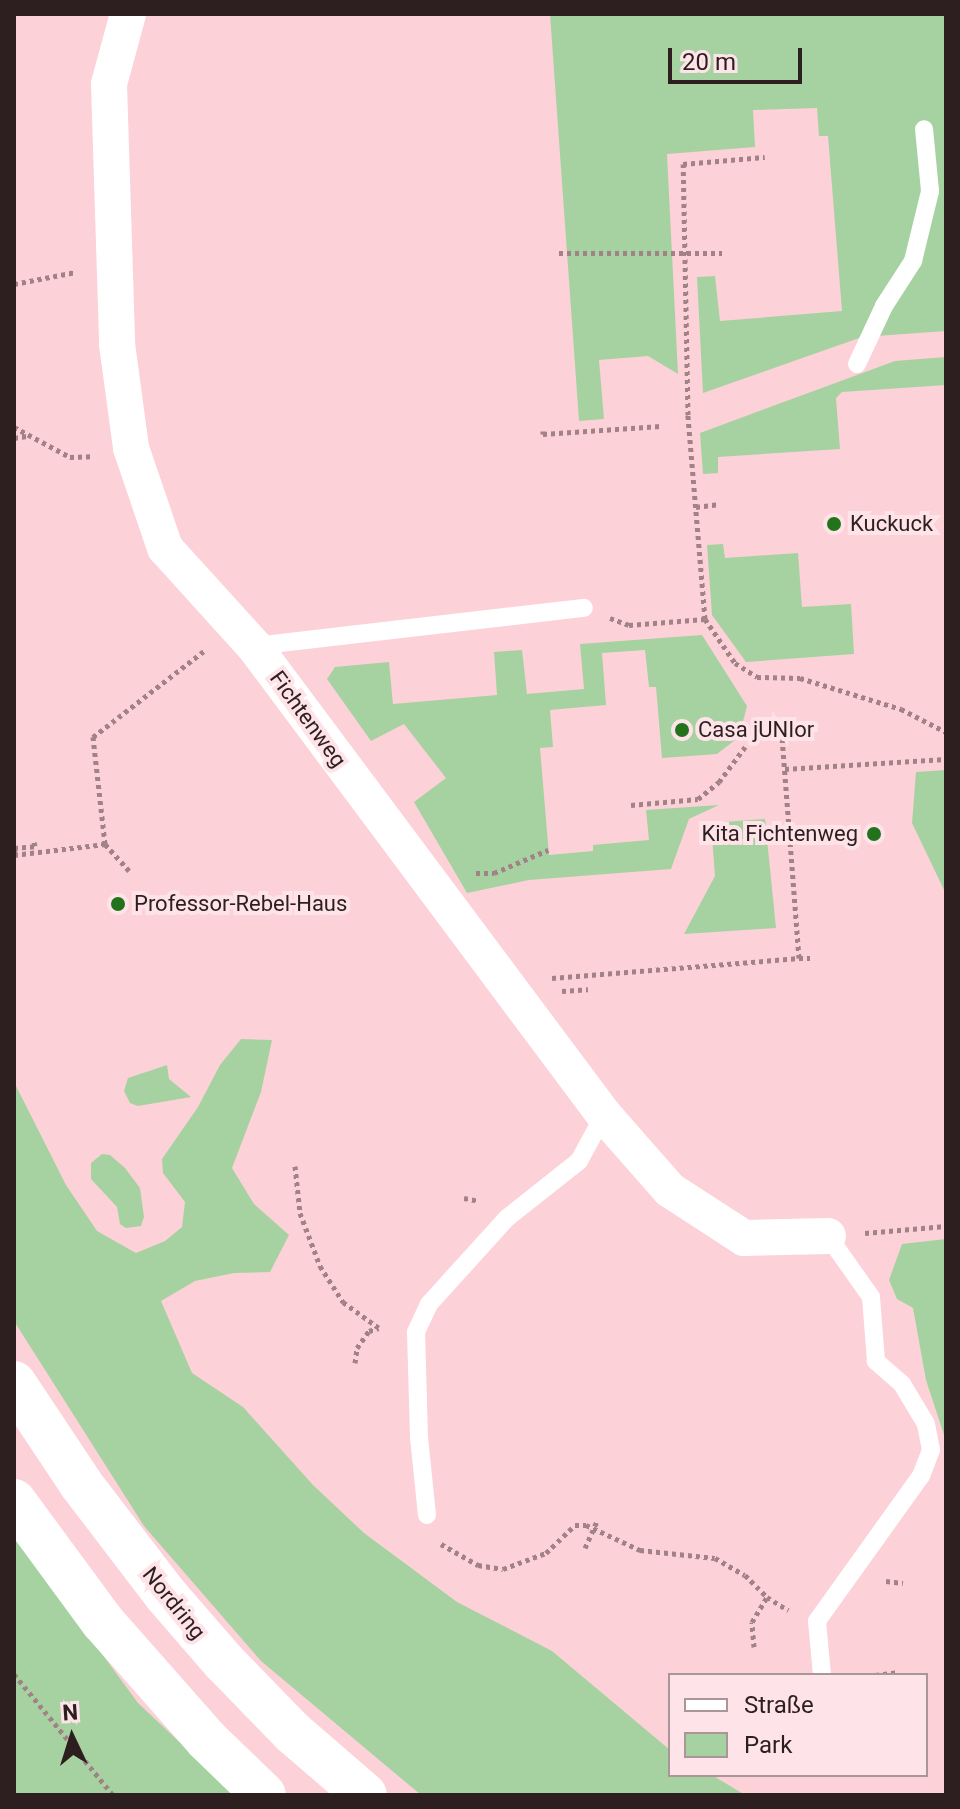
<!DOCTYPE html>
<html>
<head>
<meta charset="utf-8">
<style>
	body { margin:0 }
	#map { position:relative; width:960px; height:1809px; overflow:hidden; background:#fdd1d8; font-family:Roboto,sans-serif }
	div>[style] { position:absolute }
	.green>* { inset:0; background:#a6d2a1 }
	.path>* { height:5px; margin-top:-2.5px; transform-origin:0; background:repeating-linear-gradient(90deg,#a18286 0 4px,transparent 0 8px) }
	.service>* { height:18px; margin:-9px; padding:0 9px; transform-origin:9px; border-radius:9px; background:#fff }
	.minor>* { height:36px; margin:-18px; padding:0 18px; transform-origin:18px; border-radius:18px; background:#fff }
	.tertiary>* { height:44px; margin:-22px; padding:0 22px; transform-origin:22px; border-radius:22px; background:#fff }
	.dots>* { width:22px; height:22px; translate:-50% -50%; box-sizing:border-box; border:4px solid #fee4e8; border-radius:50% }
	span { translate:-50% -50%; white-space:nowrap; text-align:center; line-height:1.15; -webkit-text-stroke:8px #fee4e8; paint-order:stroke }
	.poi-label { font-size:22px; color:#2d1e20 }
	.left { translate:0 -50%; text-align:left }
	.right { translate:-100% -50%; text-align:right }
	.street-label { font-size:22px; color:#2d1e20 }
	.frame { position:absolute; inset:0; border:16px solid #2d1e20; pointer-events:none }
	.legend { position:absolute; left:668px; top:1673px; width:260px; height:104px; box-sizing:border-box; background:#fee4e8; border:2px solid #aa9598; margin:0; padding:10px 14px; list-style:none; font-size:24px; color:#2d1e20 }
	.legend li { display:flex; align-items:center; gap:16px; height:40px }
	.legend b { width:40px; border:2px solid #aa9598 }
	.north { position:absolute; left:32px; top:1697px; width:80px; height:80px; -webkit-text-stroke:6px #fee4e8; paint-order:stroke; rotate:356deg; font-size:22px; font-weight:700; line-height:32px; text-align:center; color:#2d1e20 }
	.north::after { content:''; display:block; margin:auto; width:28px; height:36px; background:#2d1e20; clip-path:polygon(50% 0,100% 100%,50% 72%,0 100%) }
	.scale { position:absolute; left:668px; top:48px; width:134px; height:36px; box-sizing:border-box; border:4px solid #2d1e20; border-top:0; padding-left:10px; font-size:24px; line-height:28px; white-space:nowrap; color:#2d1e20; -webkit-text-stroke:6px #fee4e8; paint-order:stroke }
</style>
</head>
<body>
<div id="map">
	<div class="green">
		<div style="clip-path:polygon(550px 14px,946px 14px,946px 331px,862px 337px,703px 393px,697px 277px,715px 276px,720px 321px,842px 311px,828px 136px,819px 136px,817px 108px,753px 110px,755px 147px,667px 154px,678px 374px,648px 356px,599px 360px,604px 419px,579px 421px)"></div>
		<div style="clip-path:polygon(946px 357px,946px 385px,842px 392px,836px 398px,840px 449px,718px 457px,718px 473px,703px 474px,700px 433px,895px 361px)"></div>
		<div style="clip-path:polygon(723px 544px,725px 558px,798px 553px,802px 607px,851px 604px,854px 654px,746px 662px,712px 615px,707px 545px)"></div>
		<div style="clip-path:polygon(702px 635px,747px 706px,739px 737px,717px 754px,662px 758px,656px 687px,649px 687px,645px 650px,602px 653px,606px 705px,550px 710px,553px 747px,540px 748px,549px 855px,593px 851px,593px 845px,649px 840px,646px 810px,719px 805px,689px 819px,671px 869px,529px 880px,467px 893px,414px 802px,446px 778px,404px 724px,371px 741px,327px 679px,335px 667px,389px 662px,393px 704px,497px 695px,494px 652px,522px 650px,527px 694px,584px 689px,580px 644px)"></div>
		<div style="clip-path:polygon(946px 770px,946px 894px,912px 823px,916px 772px)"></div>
		<div style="clip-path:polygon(765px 819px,776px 928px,684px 934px,715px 876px,711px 823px)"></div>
		<div style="clip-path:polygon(241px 1039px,272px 1040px,261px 1092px,232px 1168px,254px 1204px,289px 1235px,270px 1272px,234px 1273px,195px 1281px,161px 1301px,192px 1373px,243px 1407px,313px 1485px,364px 1533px,457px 1602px,552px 1651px,670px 1750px,670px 1775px,712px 1775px,745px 1795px,421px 1795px,261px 1661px,144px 1526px,14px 1321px,14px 1082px,66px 1185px,97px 1231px,136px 1253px,165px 1241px,182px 1227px,185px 1202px,163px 1173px,162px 1159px,198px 1107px,220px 1065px)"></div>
		<div style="clip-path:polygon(167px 1065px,169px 1079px,191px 1097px,138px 1106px,130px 1103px,124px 1091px,128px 1078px)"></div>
		<div style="clip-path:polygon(102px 1154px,110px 1155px,125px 1168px,140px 1188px,144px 1217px,141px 1226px,126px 1228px,120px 1224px,117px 1207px,91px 1179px,91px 1163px)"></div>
		<div style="clip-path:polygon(946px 1239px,946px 1441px,926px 1380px,913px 1308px,897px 1299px,889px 1280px,902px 1244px)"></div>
		<div style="clip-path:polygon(14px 1534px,138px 1703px,236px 1795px,14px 1795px)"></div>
	</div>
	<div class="path">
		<div style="left:559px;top:253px;width:163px"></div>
		<div style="left:14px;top:284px;width:63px;rotate:-11deg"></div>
		<div style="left:14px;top:427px;width:64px;rotate:28.2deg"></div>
		<div style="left:70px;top:457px;width:23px;rotate:-2deg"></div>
		<div style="left:543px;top:431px;width:3px;rotate:90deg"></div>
		<div style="left:543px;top:434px;width:118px;rotate:-3.9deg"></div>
		<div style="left:14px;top:438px;width:13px;rotate:-9deg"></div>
		<div style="left:696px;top:507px;width:24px;rotate:-7deg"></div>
		<div style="left:610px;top:618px;width:20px;rotate:20deg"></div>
		<div style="left:629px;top:625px;width:76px;rotate:-4.5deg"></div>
		<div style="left:705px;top:619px;width:53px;rotate:55.7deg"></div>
		<div style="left:735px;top:663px;width:26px;rotate:32deg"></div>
		<div style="left:757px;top:677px;width:43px;rotate:1.3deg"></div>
		<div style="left:800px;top:678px;width:106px;rotate:17.1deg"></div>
		<div style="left:901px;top:709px;width:51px;rotate:27.1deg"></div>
		<div style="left:705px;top:619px;width:205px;rotate:-94.8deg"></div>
		<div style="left:688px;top:415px;width:251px;rotate:-91.1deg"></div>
		<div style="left:683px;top:164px;width:82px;rotate:-4.9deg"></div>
		<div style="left:785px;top:769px;width:161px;rotate:-3.6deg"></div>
		<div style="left:631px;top:805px;width:67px;rotate:-5.1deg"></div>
		<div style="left:698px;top:799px;width:27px;rotate:-39deg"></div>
		<div style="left:719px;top:782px;width:44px;rotate:-53.4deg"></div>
		<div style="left:105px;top:844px;width:36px;rotate:48deg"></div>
		<div style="left:15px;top:854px;width:6px;rotate:-99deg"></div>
		<div style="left:14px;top:848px;width:21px;rotate:-5deg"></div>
		<div style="left:35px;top:846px;width:4px;rotate:-104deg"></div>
		<div style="left:14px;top:855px;width:92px;rotate:-6.9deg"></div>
		<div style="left:105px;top:844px;width:108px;rotate:-96.4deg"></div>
		<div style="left:93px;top:737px;width:140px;rotate:-37.8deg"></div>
		<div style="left:476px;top:873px;width:18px"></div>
		<div style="left:494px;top:873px;width:59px;rotate:-23.1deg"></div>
		<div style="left:799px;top:958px;width:11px"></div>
		<div style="left:552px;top:978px;width:248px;rotate:-4.6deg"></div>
		<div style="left:799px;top:958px;width:220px;rotate:-94.4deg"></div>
		<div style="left:562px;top:991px;width:26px;rotate:-4deg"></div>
		<div style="left:295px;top:1166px;width:47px;rotate:83.9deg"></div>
		<div style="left:300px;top:1213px;width:57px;rotate:69.3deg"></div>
		<div style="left:320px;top:1266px;width:43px;rotate:57.4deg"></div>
		<div style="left:343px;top:1302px;width:44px;rotate:35.8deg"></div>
		<div style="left:464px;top:1198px;width:15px;rotate:11deg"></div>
		<div style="left:865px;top:1233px;width:81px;rotate:-4.9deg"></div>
		<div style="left:355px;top:1363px;width:15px;rotate:-82deg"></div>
		<div style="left:357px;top:1348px;width:21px;rotate:-55deg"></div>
		<div style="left:369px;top:1331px;width:10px;rotate:-17deg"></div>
		<div style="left:441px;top:1544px;width:43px;rotate:29.6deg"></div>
		<div style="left:478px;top:1565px;width:25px;rotate:9deg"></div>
		<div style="left:503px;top:1569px;width:46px;rotate:-20.4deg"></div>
		<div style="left:546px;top:1553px;width:40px;rotate:-44deg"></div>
		<div style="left:575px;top:1525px;width:11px"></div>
		<div style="left:586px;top:1525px;width:60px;rotate:24.8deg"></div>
		<div style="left:640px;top:1550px;width:75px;rotate:6.1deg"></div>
		<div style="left:715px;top:1558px;width:34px;rotate:30deg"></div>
		<div style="left:745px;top:1575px;width:31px;rotate:45deg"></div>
		<div style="left:585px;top:1548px;width:30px;rotate:-66deg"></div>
		<div style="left:886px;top:1581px;width:17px;rotate:7deg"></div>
		<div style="left:754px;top:1647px;width:25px;rotate:-95deg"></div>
		<div style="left:752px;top:1622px;width:29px;rotate:-59deg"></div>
		<div style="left:767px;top:1597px;width:25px;rotate:32deg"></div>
		<div style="left:14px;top:1674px;width:156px;rotate:50.7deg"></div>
		<div style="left:875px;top:1675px;width:23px;rotate:-7deg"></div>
	</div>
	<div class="service">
		<div style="left:857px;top:364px;width:64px;rotate:-65deg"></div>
		<div style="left:884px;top:306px;width:54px;rotate:-57.2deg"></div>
		<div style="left:913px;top:261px;width:72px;rotate:-76.3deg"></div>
		<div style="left:930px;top:191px;width:62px;rotate:-95.5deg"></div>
		<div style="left:254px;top:646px;width:332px;rotate:-6.6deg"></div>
		<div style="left:427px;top:1515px;width:77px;rotate:-95.9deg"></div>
		<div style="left:419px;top:1438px;width:106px;rotate:-91.6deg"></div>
		<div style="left:416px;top:1332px;width:31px;rotate:-65deg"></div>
		<div style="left:429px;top:1304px;width:116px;rotate:-47.8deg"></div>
		<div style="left:507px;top:1218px;width:92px;rotate:-38.4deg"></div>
		<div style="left:579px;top:1161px;width:52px;rotate:-61.5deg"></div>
		<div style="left:822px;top:1675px;width:54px;rotate:-95.3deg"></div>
		<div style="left:817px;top:1621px;width:178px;rotate:-54.4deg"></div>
		<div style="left:921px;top:1476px;width:28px;rotate:-69deg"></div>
		<div style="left:931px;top:1450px;width:26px;rotate:-101deg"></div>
		<div style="left:926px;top:1424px;width:47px;rotate:-121deg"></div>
		<div style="left:902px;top:1384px;width:35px;rotate:-139deg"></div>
		<div style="left:876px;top:1361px;width:64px;rotate:-94.5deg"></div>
		<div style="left:871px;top:1297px;width:75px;rotate:-125.2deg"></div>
	</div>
	<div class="minor">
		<div style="left:128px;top:14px;width:73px;rotate:105.2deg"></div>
		<div style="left:109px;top:84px;width:260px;rotate:88.2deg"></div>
		<div style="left:117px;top:344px;width:105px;rotate:82.3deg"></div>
		<div style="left:131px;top:448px;width:106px;rotate:71.2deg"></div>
		<div style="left:165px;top:548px;width:132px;rotate:47.8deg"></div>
		<div style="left:254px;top:646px;width:585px;rotate:53.27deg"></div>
		<div style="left:604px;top:1115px;width:100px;rotate:48.7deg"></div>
		<div style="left:670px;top:1190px;width:88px;rotate:33deg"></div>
		<div style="left:744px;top:1238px;width:84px;rotate:-1.4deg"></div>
	</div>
	<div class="tertiary">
		<div style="left:14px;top:1383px;width:121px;rotate:56.4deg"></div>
		<div style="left:81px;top:1484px;width:138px;rotate:52.6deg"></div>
		<div style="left:165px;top:1594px;width:90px;rotate:49.1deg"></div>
		<div style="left:224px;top:1662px;width:98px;rotate:45.8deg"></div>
		<div style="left:292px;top:1732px;width:96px;rotate:40.8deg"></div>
		<div style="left:14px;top:1501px;width:150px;rotate:53.7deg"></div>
		<div style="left:103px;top:1622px;width:157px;rotate:48.6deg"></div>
		<div style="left:207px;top:1740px;width:79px;rotate:44deg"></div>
	</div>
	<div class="dots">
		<div style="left:834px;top:524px;background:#22731b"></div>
		<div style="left:682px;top:730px;background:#22731b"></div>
		<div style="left:874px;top:834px;background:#22731b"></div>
		<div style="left:118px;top:904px;background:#22731b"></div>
	</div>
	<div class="poi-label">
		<span class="left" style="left:850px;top:524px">Kuckuck</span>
		<span class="left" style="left:698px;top:730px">Casa jUNIor</span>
		<span class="right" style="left:858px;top:834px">Kita Fichtenweg</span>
		<span class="left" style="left:134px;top:904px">Professor-Rebel-Haus</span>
	</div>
	<div class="street-label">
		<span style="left:308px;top:719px;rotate:54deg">Fichtenweg</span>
		<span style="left:174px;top:1603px;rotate:51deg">Nordring</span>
	</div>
	<div class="frame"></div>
	<ul class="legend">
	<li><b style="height:10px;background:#fff"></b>Straße</li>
	<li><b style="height:22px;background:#a6d2a1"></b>Park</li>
	</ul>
	<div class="north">N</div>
	<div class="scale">20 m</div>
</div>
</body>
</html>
